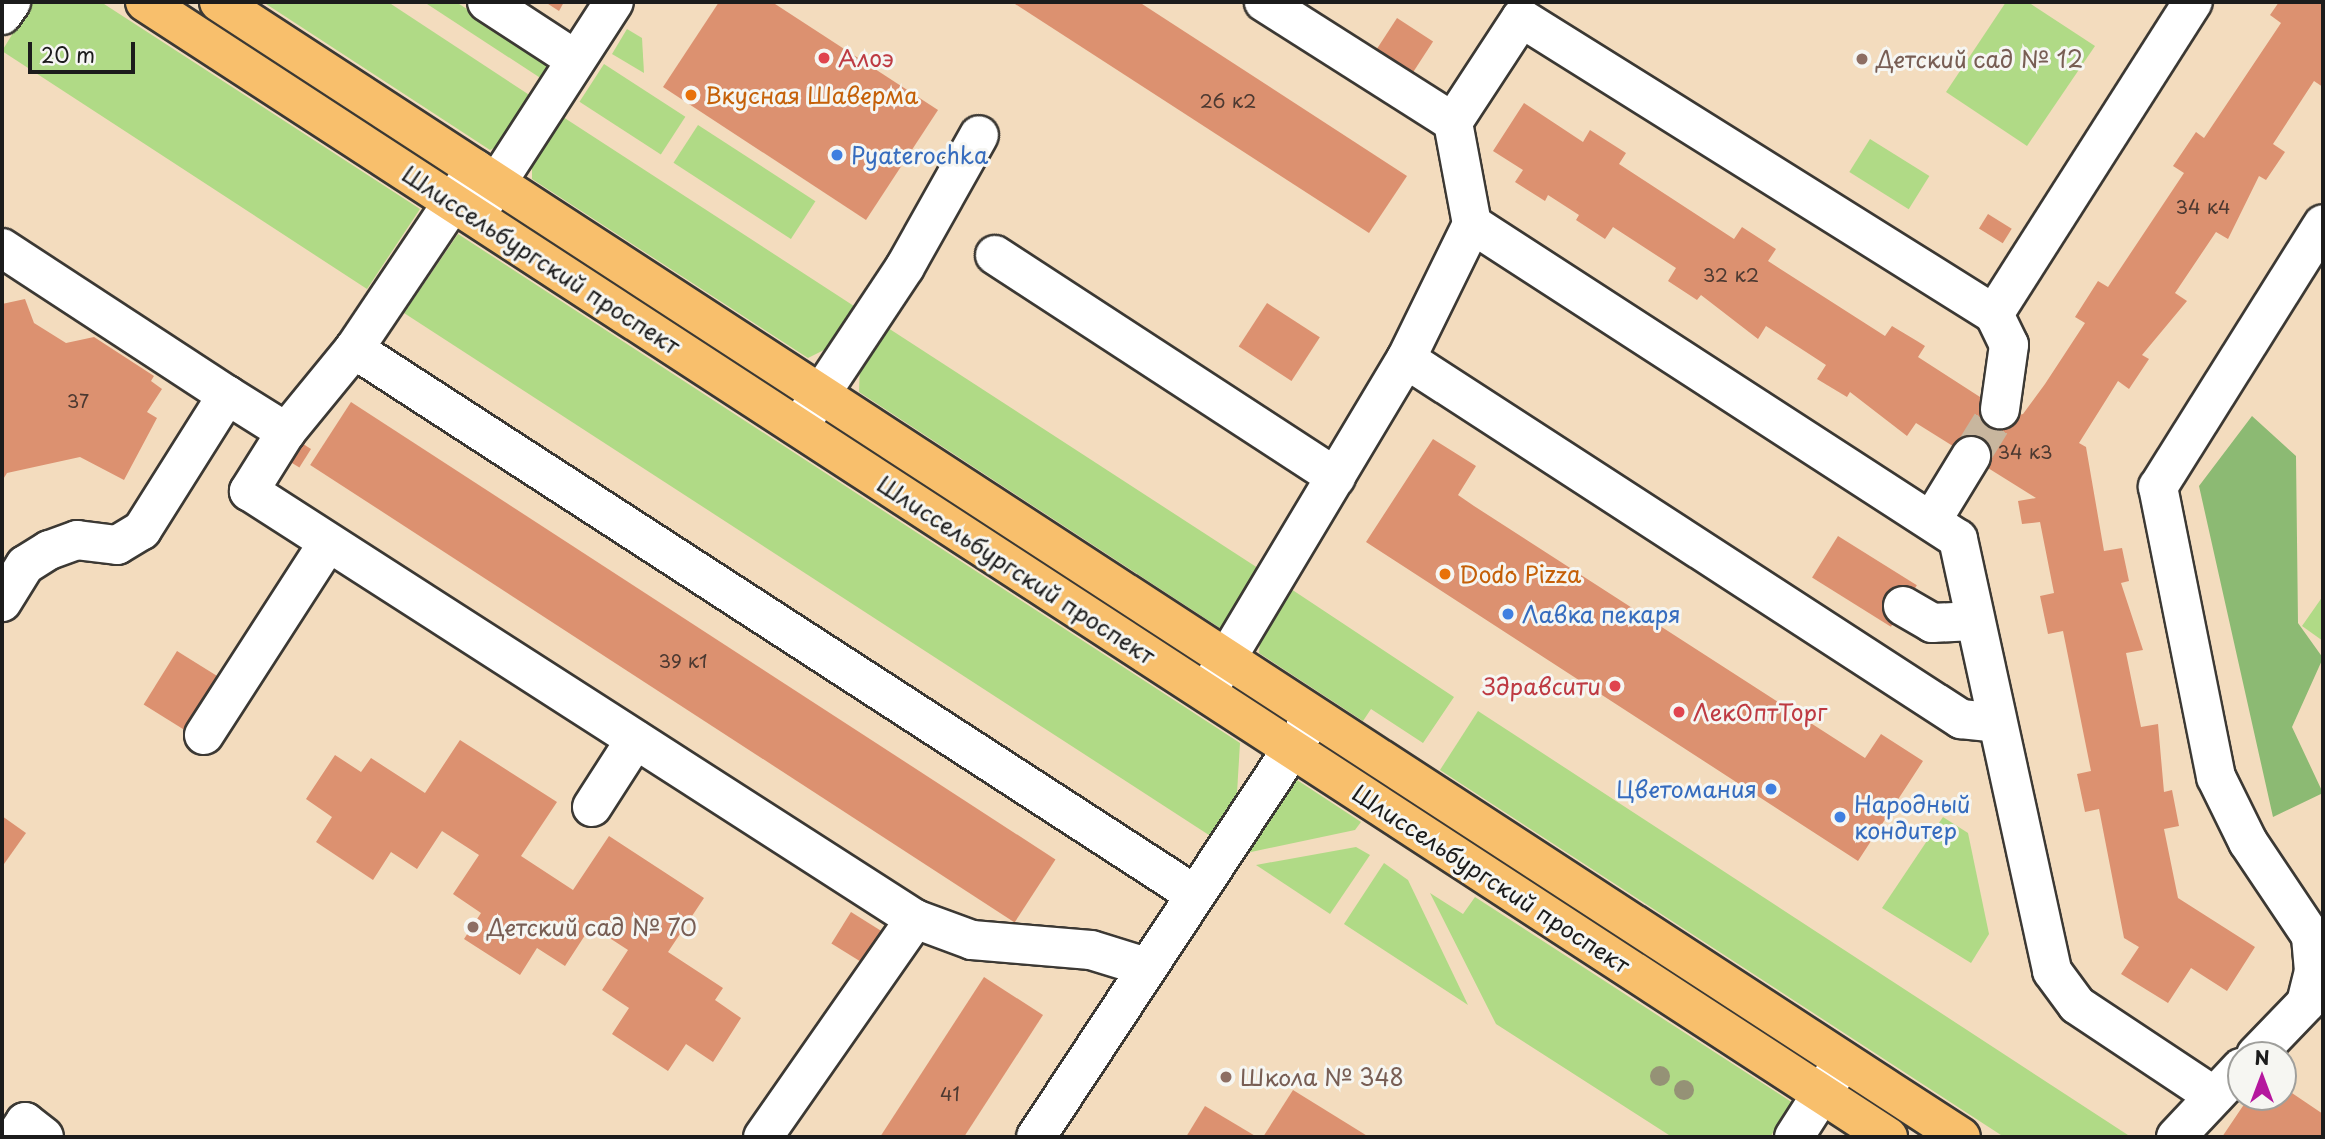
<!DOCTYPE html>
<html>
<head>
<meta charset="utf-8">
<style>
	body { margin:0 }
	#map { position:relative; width:2325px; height:1139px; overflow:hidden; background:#f3dcbe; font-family:"Playpen Sans",sans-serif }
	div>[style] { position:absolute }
	.green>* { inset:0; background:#b0da86; transform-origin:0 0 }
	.forest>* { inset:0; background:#8cba73 }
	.building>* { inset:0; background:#dc9170; transform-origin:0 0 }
	.minor-tunnel>* { height:38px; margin-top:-19px; transform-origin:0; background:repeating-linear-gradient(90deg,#c8b69e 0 38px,transparent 0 57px) }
	.roads { filter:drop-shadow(2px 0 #3c3934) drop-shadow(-2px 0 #3c3934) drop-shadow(0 2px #3c3934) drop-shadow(0 -2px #3c3934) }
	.minor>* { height:38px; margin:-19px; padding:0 19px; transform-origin:19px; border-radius:19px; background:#fff }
	.major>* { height:38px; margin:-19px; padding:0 19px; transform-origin:19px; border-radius:19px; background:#f8bf6c }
	.trees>* { width:20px; height:20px; margin:-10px; border-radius:50%; background:#959276 }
	.dots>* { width:19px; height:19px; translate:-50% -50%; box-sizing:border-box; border:4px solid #f6f6f2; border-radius:50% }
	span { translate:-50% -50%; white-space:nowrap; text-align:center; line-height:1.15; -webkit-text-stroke:6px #f6f6f2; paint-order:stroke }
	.number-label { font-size:19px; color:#4c3931 }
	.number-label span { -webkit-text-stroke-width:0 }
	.health-label { font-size:23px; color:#be3a42 }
	.left { translate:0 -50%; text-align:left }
	.right { translate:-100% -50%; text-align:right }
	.education-label { font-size:23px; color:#785e54 }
	.food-label { font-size:23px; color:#c56008 }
	.shop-label { font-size:23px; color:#366cbe }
	.street-label { font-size:23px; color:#1c1c1c }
	.frame { position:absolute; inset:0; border:4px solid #1c1c1c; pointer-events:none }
	.north { position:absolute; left:2227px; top:1041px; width:70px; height:70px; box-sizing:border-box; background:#f6f6f2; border:2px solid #9f9f9c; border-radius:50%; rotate:0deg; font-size:19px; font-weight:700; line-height:28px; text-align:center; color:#1c1c1c }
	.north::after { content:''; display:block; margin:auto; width:24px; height:32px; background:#b5179e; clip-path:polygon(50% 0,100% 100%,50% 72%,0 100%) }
	.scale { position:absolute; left:28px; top:42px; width:107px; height:32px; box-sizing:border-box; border:4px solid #1c1c1c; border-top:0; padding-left:9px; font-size:21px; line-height:24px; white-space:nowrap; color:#1c1c1c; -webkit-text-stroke:5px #f6f6f2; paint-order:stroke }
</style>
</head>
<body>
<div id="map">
	<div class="green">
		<div style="clip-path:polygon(32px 2px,101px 2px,420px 209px,367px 289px,2px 51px)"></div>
		<div style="clip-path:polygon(263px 2px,388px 2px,534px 98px,505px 142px,490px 150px)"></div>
		<div style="clip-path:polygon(424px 2px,456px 2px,549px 61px,549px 74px,545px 81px)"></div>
		<div style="clip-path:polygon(2006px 2px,2028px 2px,2095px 46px,2027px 146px,1946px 92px)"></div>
		<div style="clip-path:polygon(627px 29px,642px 38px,644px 73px,612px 54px)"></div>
		<div style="left:604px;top:64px;width:97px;height:45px;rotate:33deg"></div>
		<div style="clip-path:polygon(560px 115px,857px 308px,832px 346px,808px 358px,532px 179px,532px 160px)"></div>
		<div style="left:698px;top:125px;width:140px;height:45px;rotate:33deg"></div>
		<div style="left:1870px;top:139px;width:70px;height:39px;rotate:32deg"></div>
		<div style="clip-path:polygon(458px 234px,1240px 743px,1237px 793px,1212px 837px,404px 313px)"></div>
		<div style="clip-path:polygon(885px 326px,1261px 570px,1230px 621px,1220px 628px,859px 392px,860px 364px)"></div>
		<div style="clip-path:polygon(1291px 589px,1454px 697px,1423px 743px,1371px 709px,1363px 721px,1259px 653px,1260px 640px)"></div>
		<div style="clip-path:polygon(2323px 596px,2323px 641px,2302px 626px)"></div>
		<div style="clip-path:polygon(1478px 711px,2131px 1137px,2004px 1137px,1440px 770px)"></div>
		<div style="clip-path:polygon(1291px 776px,1361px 822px,1355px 830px,1237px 855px)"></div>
		<div style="clip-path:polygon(1943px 817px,1968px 833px,1989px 934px,1971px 963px,1882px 908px)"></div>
		<div style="clip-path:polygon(1356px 847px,1370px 855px,1330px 914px,1256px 865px)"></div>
		<div style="clip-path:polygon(1384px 863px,1408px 880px,1468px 1005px,1344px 924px)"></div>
		<div style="clip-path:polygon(1430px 893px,1463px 914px,1475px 897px,1793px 1103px,1770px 1137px,1672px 1137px,1496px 1024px)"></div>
	</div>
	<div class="forest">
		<div style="clip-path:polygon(2252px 416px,2296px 456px,2298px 623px,2323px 658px,2292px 727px,2323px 793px,2273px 817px,2199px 486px)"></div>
	</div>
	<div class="building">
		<div style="clip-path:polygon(545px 2px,564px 2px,559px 11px)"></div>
		<div style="clip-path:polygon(719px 2px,772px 2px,938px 110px,866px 220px,663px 87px)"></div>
		<div style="clip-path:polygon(1012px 2px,1139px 2px,1407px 176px,1369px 233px)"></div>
		<div style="clip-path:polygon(2279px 2px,2323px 2px,2323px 87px,2314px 81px,2273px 144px,2285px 152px,2266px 180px,2259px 176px,2228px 239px,2216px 232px,2175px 293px,2187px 301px,2142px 355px,2149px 359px,2129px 389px,2118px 381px,2079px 443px,2086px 447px,2104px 551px,2122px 548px,2129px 581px,2121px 583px,2143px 650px,2126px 653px,2141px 727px,2158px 724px,2164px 792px,2172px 790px,2179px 826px,2164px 829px,2178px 898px,2255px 947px,2227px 991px,2191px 968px,2168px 1003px,2121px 974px,2139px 947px,2124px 938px,2099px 809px,2085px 812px,2077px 774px,2091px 771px,2063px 631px,2048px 634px,2040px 596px,2054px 593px,2040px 522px,2022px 524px,2018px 501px,2036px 498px,1916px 423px,1907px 436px,1850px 392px,1847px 397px,1817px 379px,1826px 365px,1766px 326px,1758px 339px,1701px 295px,1697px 300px,1668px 281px,1676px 268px,1613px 227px,1605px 239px,1576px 220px,1579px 215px,1548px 195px,1545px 201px,1515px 182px,1523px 170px,1493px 151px,1524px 103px,1583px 142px,1590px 130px,1626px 153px,1619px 164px,1734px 239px,1742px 227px,1776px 249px,1768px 261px,1885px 336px,1892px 326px,1917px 341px,1925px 346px,1918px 357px,2011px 417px,2023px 414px,2045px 384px,2085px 323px,2075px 317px,2098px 281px,2108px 287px,2184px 173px,2173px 166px,2196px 132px,2204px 138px,2281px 23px,2270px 15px)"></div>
		<div style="left:1397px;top:18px;width:43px;height:40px;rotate:33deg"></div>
		<div style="left:1988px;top:214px;width:28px;height:17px;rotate:32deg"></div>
		<div style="clip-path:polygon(25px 299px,34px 323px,66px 343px,94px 337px,154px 376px,151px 381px,162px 389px,147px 412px,157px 418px,124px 480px,80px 457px,7px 473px,2px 481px,2px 304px)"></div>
		<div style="left:1267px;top:303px;width:63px;height:52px;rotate:33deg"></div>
		<div style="left:351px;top:402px;width:840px;height:75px;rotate:33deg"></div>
		<div style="clip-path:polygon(1433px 439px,1476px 466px,1458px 495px,1474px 506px,1865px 758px,1881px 734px,1923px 761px,1858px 861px,1366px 542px)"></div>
		<div style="left:300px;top:442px;width:13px;height:22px;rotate:32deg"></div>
		<div style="left:1838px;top:536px;width:93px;height:49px;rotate:32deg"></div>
		<div style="left:177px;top:651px;width:53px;height:63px;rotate:32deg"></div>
		<div style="clip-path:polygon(460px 740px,557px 802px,521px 856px,573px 890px,609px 836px,704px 898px,668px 952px,723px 988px,715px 1000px,741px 1018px,713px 1062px,686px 1044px,668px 1071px,612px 1034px,629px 1008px,602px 990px,628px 950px,591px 926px,565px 966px,537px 948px,520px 975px,464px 939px,481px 913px,453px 894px,479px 855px,442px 831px,417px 869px,391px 852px,373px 880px,316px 842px,332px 817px,306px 799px,335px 755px,361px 772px,371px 758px,425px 793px)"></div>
		<div style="clip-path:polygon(2px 816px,26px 833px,4px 864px,2px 862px)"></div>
		<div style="left:851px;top:912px;width:40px;height:37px;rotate:32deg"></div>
		<div style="clip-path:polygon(984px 977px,1043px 1015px,964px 1137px,880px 1137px)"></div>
		<div style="clip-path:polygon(2283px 1087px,2323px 1114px,2323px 1137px,2222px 1137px,2249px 1097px,2283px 1097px)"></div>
		<div style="clip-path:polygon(1293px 1090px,1369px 1137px,1263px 1137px)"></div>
		<div style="clip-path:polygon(1205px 1106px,1257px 1137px,1186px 1137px)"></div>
	</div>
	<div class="minor-tunnel">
		<div style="left:1971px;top:456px;width:55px;rotate:-58.3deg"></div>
	</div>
	<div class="roads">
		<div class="minor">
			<div style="left:487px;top:2px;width:106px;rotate:33.1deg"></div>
			<div style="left:2px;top:15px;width:16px;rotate:-55deg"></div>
			<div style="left:1453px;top:122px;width:124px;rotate:-56.8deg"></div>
			<div style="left:1521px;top:18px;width:558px;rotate:32.04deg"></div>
			<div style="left:1994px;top:314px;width:34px;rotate:64deg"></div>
			<div style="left:2009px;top:345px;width:65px;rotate:98deg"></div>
			<div style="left:478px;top:212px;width:250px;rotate:-57.1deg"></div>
			<div style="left:1472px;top:224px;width:579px;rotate:32.95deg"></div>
			<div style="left:1958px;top:539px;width:442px;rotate:77.7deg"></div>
			<div style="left:2052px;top:971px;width:42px;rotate:53.7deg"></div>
			<div style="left:2077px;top:1005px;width:161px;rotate:33.6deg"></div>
			<div style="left:2px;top:248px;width:269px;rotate:33.2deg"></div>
			<div style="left:227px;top:395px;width:160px;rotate:122.2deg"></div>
			<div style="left:142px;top:530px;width:29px;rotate:149deg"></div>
			<div style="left:117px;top:545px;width:40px;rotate:-172.9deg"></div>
			<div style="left:77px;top:540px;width:30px;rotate:160deg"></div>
			<div style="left:49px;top:550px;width:28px;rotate:148deg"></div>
			<div style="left:25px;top:565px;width:44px;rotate:121.9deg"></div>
			<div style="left:995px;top:255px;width:407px;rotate:33.1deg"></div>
			<div style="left:1994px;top:314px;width:370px;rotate:-57.5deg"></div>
			<div style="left:354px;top:349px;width:1001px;rotate:32.98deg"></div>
			<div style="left:1406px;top:359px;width:662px;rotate:32.97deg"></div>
			<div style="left:1961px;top:719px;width:36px;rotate:6deg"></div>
			<div style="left:227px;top:395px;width:70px;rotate:32.1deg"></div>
			<div style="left:286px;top:432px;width:107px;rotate:-50.7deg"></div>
			<div style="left:354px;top:349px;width:217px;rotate:-56.1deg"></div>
			<div style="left:802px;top:422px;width:186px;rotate:-56.4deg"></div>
			<div style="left:905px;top:267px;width:151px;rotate:-60.7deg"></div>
			<div style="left:286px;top:432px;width:70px;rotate:122.1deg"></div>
			<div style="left:249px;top:491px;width:792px;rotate:32.73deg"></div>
			<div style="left:1932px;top:520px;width:75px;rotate:-58.6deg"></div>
			<div style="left:1903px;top:606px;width:34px;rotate:30deg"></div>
			<div style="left:1932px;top:623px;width:42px;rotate:-2.7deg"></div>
			<div style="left:1209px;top:688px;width:383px;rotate:-59.1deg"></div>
			<div style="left:1406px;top:359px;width:150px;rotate:-63.9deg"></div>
			<div style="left:1472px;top:224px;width:104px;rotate:-100.6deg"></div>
			<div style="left:1453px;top:122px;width:224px;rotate:-147.6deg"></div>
			<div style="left:204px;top:735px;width:227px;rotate:-57.2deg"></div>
			<div style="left:592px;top:807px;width:80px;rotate:-57.3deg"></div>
			<div style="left:2256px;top:1055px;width:72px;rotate:-46.1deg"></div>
			<div style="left:2306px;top:1003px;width:33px;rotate:-76deg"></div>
			<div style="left:2314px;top:971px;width:35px;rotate:-95deg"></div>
			<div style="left:2311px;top:936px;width:113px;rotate:-123.8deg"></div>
			<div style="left:2248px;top:842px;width:72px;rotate:-116.2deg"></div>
			<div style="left:2216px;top:777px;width:296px;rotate:-101.3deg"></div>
			<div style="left:2158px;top:487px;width:310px;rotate:-57.9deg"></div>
			<div style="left:15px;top:1137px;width:18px;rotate:-56deg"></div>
			<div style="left:25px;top:1122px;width:24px;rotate:38deg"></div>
			<div style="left:763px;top:1137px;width:266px;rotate:-55.1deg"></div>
			<div style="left:915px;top:919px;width:61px;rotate:20.2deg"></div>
			<div style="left:972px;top:940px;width:119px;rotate:4.8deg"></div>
			<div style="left:1091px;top:950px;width:58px;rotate:17.2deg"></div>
			<div style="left:1036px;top:1137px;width:498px;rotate:-56.6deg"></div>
			<div style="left:1794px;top:1137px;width:85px;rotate:-57.4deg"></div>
			<div style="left:2176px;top:1137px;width:95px;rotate:-46.7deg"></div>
		</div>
		<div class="major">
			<div style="left:145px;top:2px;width:2080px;rotate:33.07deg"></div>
			<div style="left:219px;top:2px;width:2079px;rotate:33.09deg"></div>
		</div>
	</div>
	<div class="trees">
		<div style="left:1660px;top:1076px"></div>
		<div style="left:1684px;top:1090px"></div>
	</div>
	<div class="dots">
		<div style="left:824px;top:58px;background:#e0444e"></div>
		<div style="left:1862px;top:59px;background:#8d6e63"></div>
		<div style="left:691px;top:95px;background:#e8710a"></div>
		<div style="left:837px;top:155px;background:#3f7fe0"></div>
		<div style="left:1445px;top:574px;background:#e8710a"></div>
		<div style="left:1508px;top:614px;background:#3f7fe0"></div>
		<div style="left:1615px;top:686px;background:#e0444e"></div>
		<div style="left:1679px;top:712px;background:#e0444e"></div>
		<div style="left:1771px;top:789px;background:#3f7fe0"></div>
		<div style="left:1840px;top:817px;background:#3f7fe0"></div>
		<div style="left:473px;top:927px;background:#8d6e63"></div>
		<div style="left:1226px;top:1077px;background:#8d6e63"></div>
	</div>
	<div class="number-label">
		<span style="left:1228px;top:101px">26 к2</span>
		<span style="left:2203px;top:207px">34 к4</span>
		<span style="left:1731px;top:275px">32 к2</span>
		<span style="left:78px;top:401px">37</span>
		<span style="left:2025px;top:452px">34 к3</span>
		<span style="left:683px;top:661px">39 к1</span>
		<span style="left:950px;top:1094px">41</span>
	</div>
	<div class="health-label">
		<span class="left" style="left:838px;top:58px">Алоэ</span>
		<span class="right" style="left:1601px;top:686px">Здравсити</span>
		<span class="left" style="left:1693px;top:712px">ЛекОптТорг</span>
	</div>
	<div class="education-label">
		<span class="left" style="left:1876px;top:59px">Детский сад № 12</span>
		<span class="left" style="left:487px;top:927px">Детский сад № 70</span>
		<span class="left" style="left:1240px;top:1077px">Школа № 348</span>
	</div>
	<div class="food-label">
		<span class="left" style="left:705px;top:95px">Вкусная Шаверма</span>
		<span class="left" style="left:1459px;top:574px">Dodo Pizza</span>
	</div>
	<div class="shop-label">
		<span class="left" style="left:851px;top:155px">Pyaterochka</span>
		<span class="left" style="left:1522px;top:614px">Лавка пекаря</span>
		<span class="right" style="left:1757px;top:789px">Цветомания</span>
		<span class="left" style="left:1854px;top:817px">Народный<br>кондитер</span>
	</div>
	<div class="street-label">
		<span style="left:541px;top:260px;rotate:33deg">Шлиссельбургский проспект</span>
		<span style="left:1016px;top:570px;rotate:33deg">Шлиссельбургский проспект</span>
		<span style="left:1491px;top:879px;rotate:33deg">Шлиссельбургский проспект</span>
	</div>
	<div class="frame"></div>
	<div class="north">N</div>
	<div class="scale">20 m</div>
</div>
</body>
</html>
